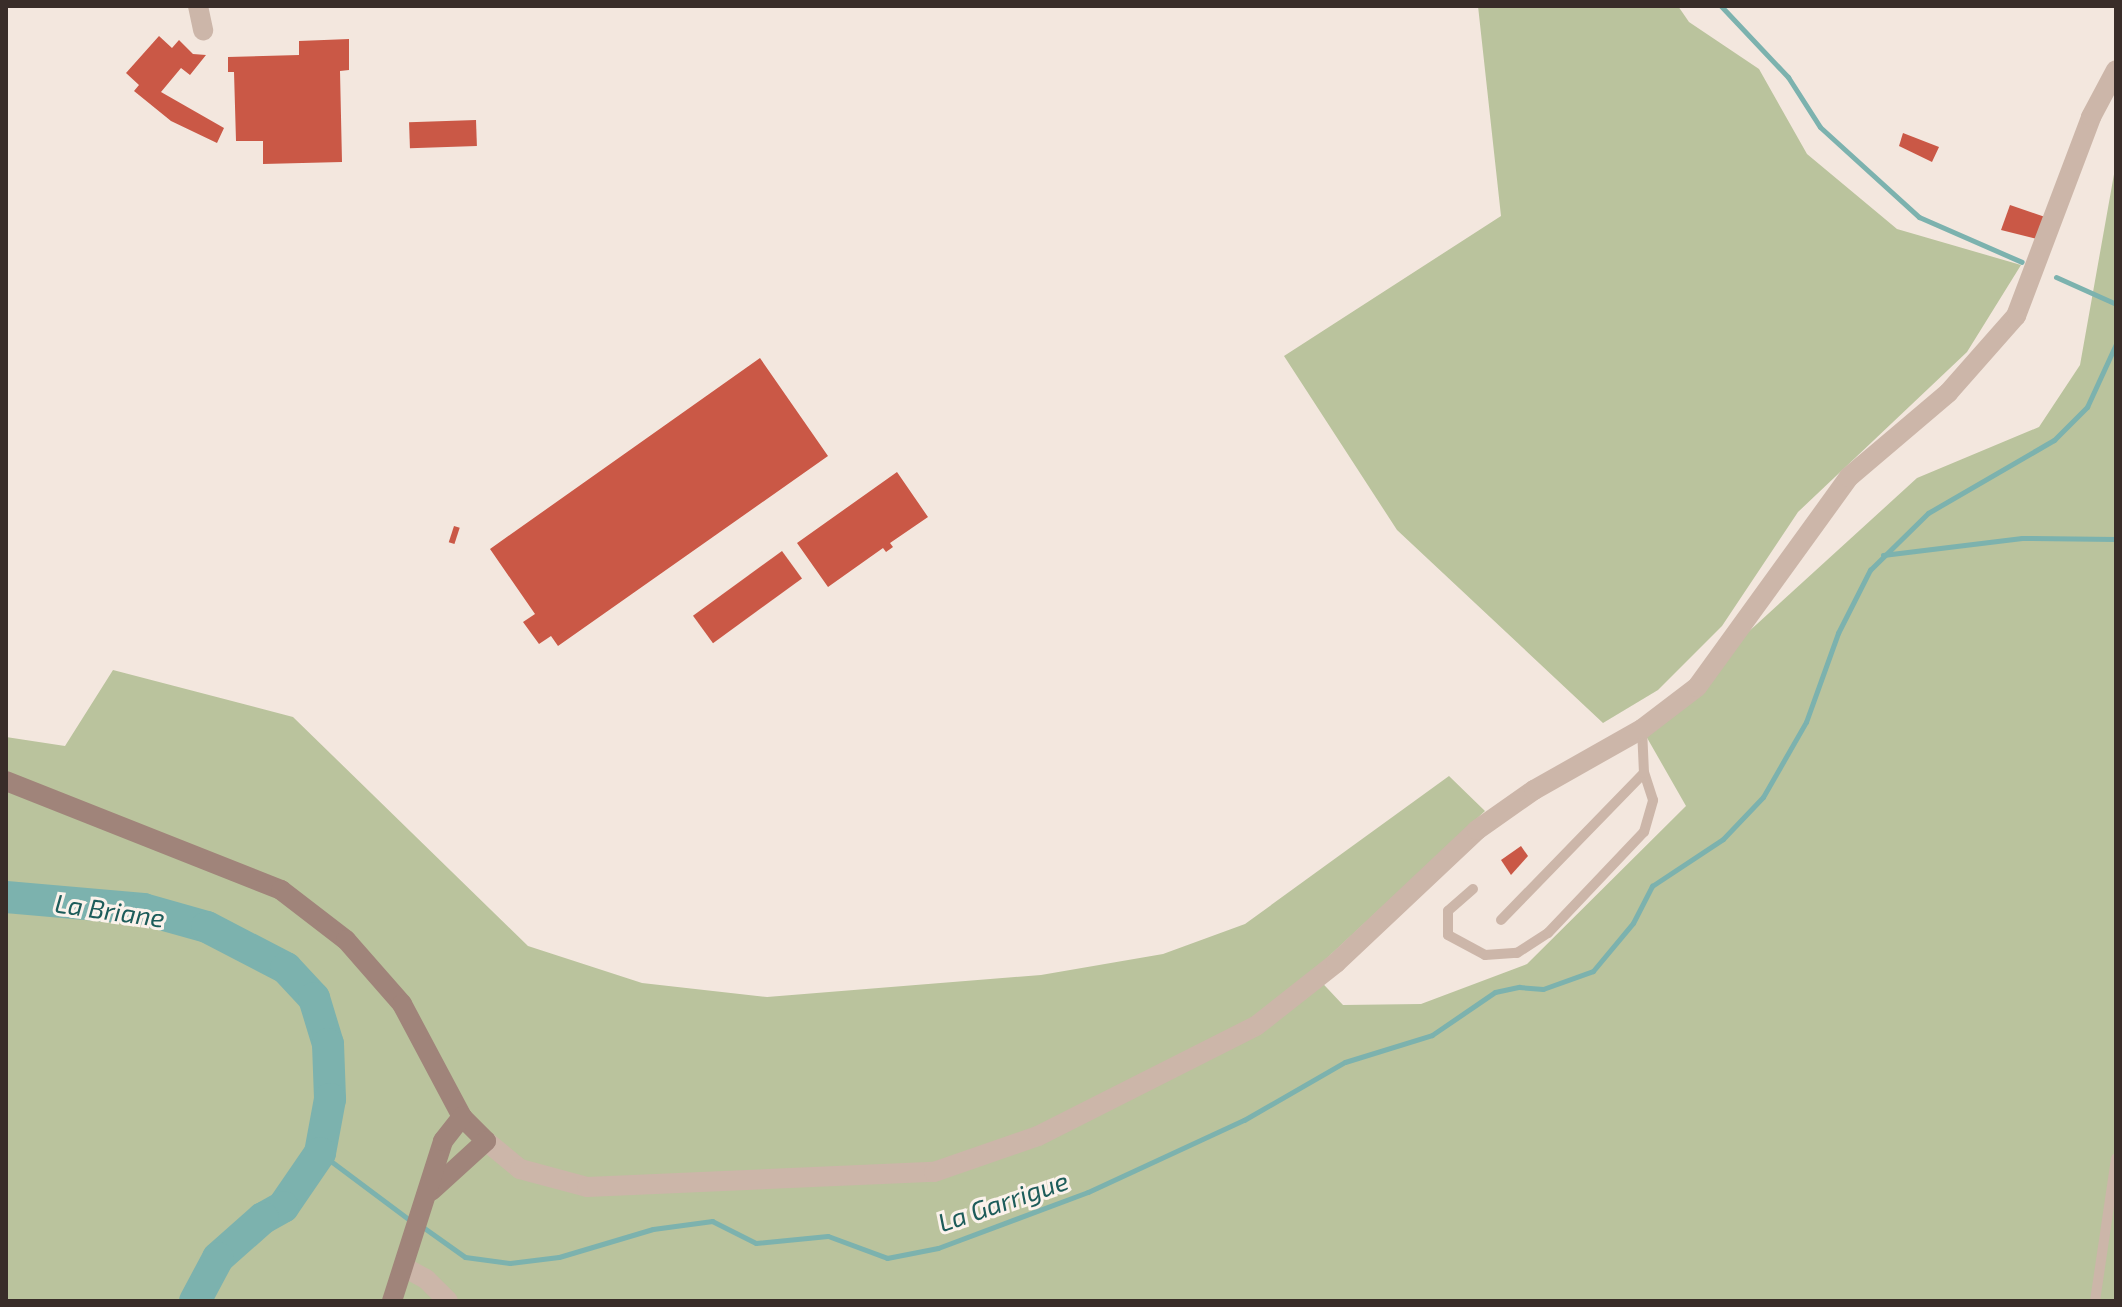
<!DOCTYPE html>
<html>
<head>
<meta charset="utf-8">
<style>
	body { margin:0 }
	#map { position:relative; width:2122px; height:1307px; overflow:hidden; background:#f3e7de; font-family:"Exo 2",sans-serif }
	div>[style] { position:absolute }
	.green>* { inset:0; background:#bac39d }
	.stream>* { height:5px; margin:-2.5px; padding:0 2.5px; transform-origin:2.5px; border-radius:2.5px; background:#7cb2ae }
	.river>* { height:32px; margin:-16px; padding:0 16px; transform-origin:16px; border-radius:16px; background:#7cb2ae }
	.building>* { inset:0; background:#ca5846; transform-origin:0 0 }
	.service>* { height:10px; margin:-5px; padding:0 5px; transform-origin:5px; border-radius:5px; background:#ccb6a9 }
	.minor>* { height:20px; margin:-10px; padding:0 10px; transform-origin:10px; border-radius:10px; background:#ccb6a9 }
	.tertiary>* { height:20px; margin:-10px; padding:0 10px; transform-origin:10px; border-radius:10px; background:#ccb6a9 }
	.secondary>* { height:20px; margin:-10px; padding:0 10px; transform-origin:10px; border-radius:10px; background:#a0847a }
	span { translate:-50% -50%; white-space:nowrap; text-align:center; line-height:1.15; -webkit-text-stroke:6px #fbf2eb; paint-order:stroke }
	.water-label { font-size:26px; color:#1d5c5a; font-style:italic }
	.frame { position:absolute; inset:0; border:8px solid #392d29; pointer-events:none }
</style>
</head>
<body>
<div id="map">
	<div class="green">
		<div style="clip-path:polygon(1478px 6px,1678px 6px,1689px 22px,1759px 69px,1807px 154px,1897px 229px,2021px 265px,1967px 352px,1798px 512px,1722px 626px,1658px 690px,1603px 723px,1397px 530px,1284px 356px,1501px 216px)"></div>
		<div style="clip-path:polygon(2116px 163px,2116px 1301px,6px 1301px,6px 737px,65px 746px,113px 670px,293px 717px,528px 946px,642px 983px,767px 997px,1041px 975px,1163px 954px,1245px 924px,1449px 776px,1485px 811px,1312px 972px,1343px 1005px,1421px 1004px,1527px 964px,1686px 806px,1642px 729px,1917px 478px,2039px 427px,2080px 365px)"></div>
	</div>
	<div class="stream">
		<div style="left:1721px;top:6px;width:98px;rotate:46.7deg"></div>
		<div style="left:1788px;top:77px;width:59px;rotate:57.4deg"></div>
		<div style="left:1820px;top:127px;width:134px;rotate:42.3deg"></div>
		<div style="left:1919px;top:217px;width:112px;rotate:23.6deg"></div>
		<div style="left:2056px;top:277px;width:66px;rotate:24.2deg"></div>
		<div style="left:1883px;top:555px;width:140px;rotate:-7deg"></div>
		<div style="left:2022px;top:538px;width:94px;rotate:0.6deg"></div>
		<div style="left:320px;top:1153px;width:114px;rotate:36.8deg"></div>
		<div style="left:420px;top:1225px;width:55px;rotate:35.4deg"></div>
		<div style="left:465px;top:1257px;width:45px;rotate:7.6deg"></div>
		<div style="left:510px;top:1263px;width:49px;rotate:-7deg"></div>
		<div style="left:559px;top:1257px;width:98px;rotate:-16.6deg"></div>
		<div style="left:653px;top:1229px;width:60px;rotate:-7.7deg"></div>
		<div style="left:712px;top:1221px;width:49px;rotate:26.6deg"></div>
		<div style="left:756px;top:1243px;width:72px;rotate:-5.6deg"></div>
		<div style="left:828px;top:1236px;width:63px;rotate:20.4deg"></div>
		<div style="left:887px;top:1258px;width:52px;rotate:-11.1deg"></div>
		<div style="left:938px;top:1248px;width:160px;rotate:-20.5deg"></div>
		<div style="left:1088px;top:1192px;width:172px;rotate:-24.8deg"></div>
		<div style="left:1244px;top:1120px;width:116px;rotate:-29.9deg"></div>
		<div style="left:1345px;top:1062px;width:91px;rotate:-17.2deg"></div>
		<div style="left:1432px;top:1035px;width:76px;rotate:-34.3deg"></div>
		<div style="left:1495px;top:992px;width:25px;rotate:-12deg"></div>
		<div style="left:1519px;top:987px;width:24px;rotate:5deg"></div>
		<div style="left:1543px;top:989px;width:53px;rotate:-19.8deg"></div>
		<div style="left:1593px;top:971px;width:62px;rotate:-50.2deg"></div>
		<div style="left:1633px;top:923px;width:42px;rotate:-62.8deg"></div>
		<div style="left:1652px;top:886px;width:85px;rotate:-33.5deg"></div>
		<div style="left:1723px;top:839px;width:58px;rotate:-46.4deg"></div>
		<div style="left:1763px;top:797px;width:86px;rotate:-60.2deg"></div>
		<div style="left:1806px;top:722px;width:95px;rotate:-70.2deg"></div>
		<div style="left:1838px;top:633px;width:71px;rotate:-63.1deg"></div>
		<div style="left:1870px;top:570px;width:81px;rotate:-44.5deg"></div>
		<div style="left:1928px;top:513px;width:146px;rotate:-30.1deg"></div>
		<div style="left:2054px;top:440px;width:47px;rotate:-45deg"></div>
		<div style="left:2087px;top:407px;width:69px;rotate:-65.3deg"></div>
	</div>
	<div class="river">
		<div style="left:6px;top:897px;width:138px;rotate:5deg"></div>
		<div style="left:143px;top:909px;width:66px;rotate:15.7deg"></div>
		<div style="left:207px;top:927px;width:89px;rotate:27.4deg"></div>
		<div style="left:286px;top:968px;width:41px;rotate:47deg"></div>
		<div style="left:314px;top:998px;width:48px;rotate:73.1deg"></div>
		<div style="left:328px;top:1044px;width:55px;rotate:87.9deg"></div>
		<div style="left:330px;top:1099px;width:55px;rotate:100.5deg"></div>
		<div style="left:320px;top:1153px;width:65px;rotate:124.4deg"></div>
		<div style="left:283px;top:1207px;width:23px;rotate:151deg"></div>
		<div style="left:263px;top:1218px;width:60px;rotate:138.4deg"></div>
		<div style="left:218px;top:1258px;width:49px;rotate:118.1deg"></div>
	</div>
	<div class="building">
		<div style="clip-path:polygon(159px 36px,172px 48px,179px 40px,193px 54px,206px 55px,190px 75px,181px 68px,161px 92px,224px 128px,217px 143px,171px 121px,134px 91px,139px 85px,126px 73px)"></div>
		<div style="clip-path:polygon(349px 39px,349px 70px,340px 71px,342px 162px,263px 164px,263px 141px,236px 141px,234px 72px,228px 72px,228px 57px,299px 55px,299px 41px)"></div>
		<div style="left:476px;top:120px;width:26px;height:67px;rotate:88deg"></div>
		<div style="clip-path:polygon(1903px 133px,1939px 147px,1932px 162px,1899px 146px)"></div>
		<div style="clip-path:polygon(2010px 205px,2045px 217px,2037px 239px,2001px 230px)"></div>
		<div style="clip-path:polygon(760px 358px,828px 456px,558px 646px,551px 636px,539px 644px,523px 622px,535px 614px,490px 549px)"></div>
		<div style="clip-path:polygon(897px 472px,928px 517px,890px 543px,893px 547px,886px 552px,883px 548px,828px 587px,797px 543px)"></div>
		<div style="left:454px;top:526px;width:6px;height:17px;rotate:18deg"></div>
		<div style="left:782px;top:551px;width:34px;height:110px;rotate:54deg"></div>
		<div style="clip-path:polygon(1521px 846px,1528px 856px,1511px 875px,1501px 860px)"></div>
	</div>
	<div class="service">
		<div style="left:1473px;top:889px;width:33px;rotate:139deg"></div>
		<div style="left:1448px;top:911px;width:24px;rotate:90deg"></div>
		<div style="left:1448px;top:935px;width:42px;rotate:28.4deg"></div>
		<div style="left:1485px;top:955px;width:32px;rotate:-4deg"></div>
		<div style="left:1517px;top:953px;width:37px;rotate:-33deg"></div>
		<div style="left:1548px;top:933px;width:139px;rotate:-46.5deg"></div>
		<div style="left:1644px;top:832px;width:33px;rotate:-74deg"></div>
		<div style="left:1653px;top:800px;width:28px;rotate:-108deg"></div>
		<div style="left:1501px;top:920px;width:205px;rotate:-45.8deg"></div>
		<div style="left:1644px;top:773px;width:44px;rotate:-92.6deg"></div>
		<div style="left:2095px;top:1301px;width:144px;rotate:-81.6deg"></div>
	</div>
	<div class="minor">
		<div style="left:198px;top:6px;width:25px;rotate:78deg"></div>
		<div style="left:404px;top:1267px;width:25px;rotate:29deg"></div>
		<div style="left:426px;top:1279px;width:31px;rotate:45deg"></div>
	</div>
	<div class="tertiary">
		<div style="left:486px;top:1141px;width:44px;rotate:39.5deg"></div>
		<div style="left:520px;top:1169px;width:69px;rotate:15deg"></div>
		<div style="left:587px;top:1187px;width:347px;rotate:-2.5deg"></div>
		<div style="left:934px;top:1172px;width:110px;rotate:-19.1deg"></div>
		<div style="left:1038px;top:1136px;width:244px;rotate:-26.8deg"></div>
		<div style="left:1256px;top:1026px;width:102px;rotate:-38.2deg"></div>
		<div style="left:1336px;top:963px;width:194px;rotate:-43.3deg"></div>
		<div style="left:1477px;top:830px;width:70px;rotate:-35.1deg"></div>
		<div style="left:1534px;top:790px;width:124px;rotate:-29.5deg"></div>
		<div style="left:1642px;top:729px;width:69px;rotate:-37.4deg"></div>
		<div style="left:1697px;top:687px;width:259px;rotate:-54.1deg"></div>
		<div style="left:1849px;top:477px;width:130px;rotate:-40.3deg"></div>
		<div style="left:1948px;top:393px;width:103px;rotate:-48.6deg"></div>
		<div style="left:2016px;top:316px;width:213px;rotate:-69.3deg"></div>
		<div style="left:2091px;top:117px;width:53px;rotate:-62deg"></div>
	</div>
	<div class="secondary">
		<div style="left:6px;top:781px;width:296px;rotate:21.6deg"></div>
		<div style="left:281px;top:890px;width:82px;rotate:37.6deg"></div>
		<div style="left:346px;top:940px;width:85px;rotate:48.8deg"></div>
		<div style="left:402px;top:1004px;width:128px;rotate:62deg"></div>
		<div style="left:462px;top:1117px;width:34px;rotate:45deg"></div>
		<div style="left:486px;top:1141px;width:74px;rotate:137.7deg"></div>
		<div style="left:392px;top:1301px;width:168px;rotate:-72.3deg"></div>
		<div style="left:443px;top:1141px;width:31px;rotate:-52deg"></div>
	</div>
	<div class="water-label">
		<span style="left:110px;top:910px;rotate:8deg">La Briane</span>
		<span style="left:1003px;top:1201px;rotate:-19deg">La Garrigue</span>
	</div>
	<div class="frame"></div>
</div>
</body>
</html>
